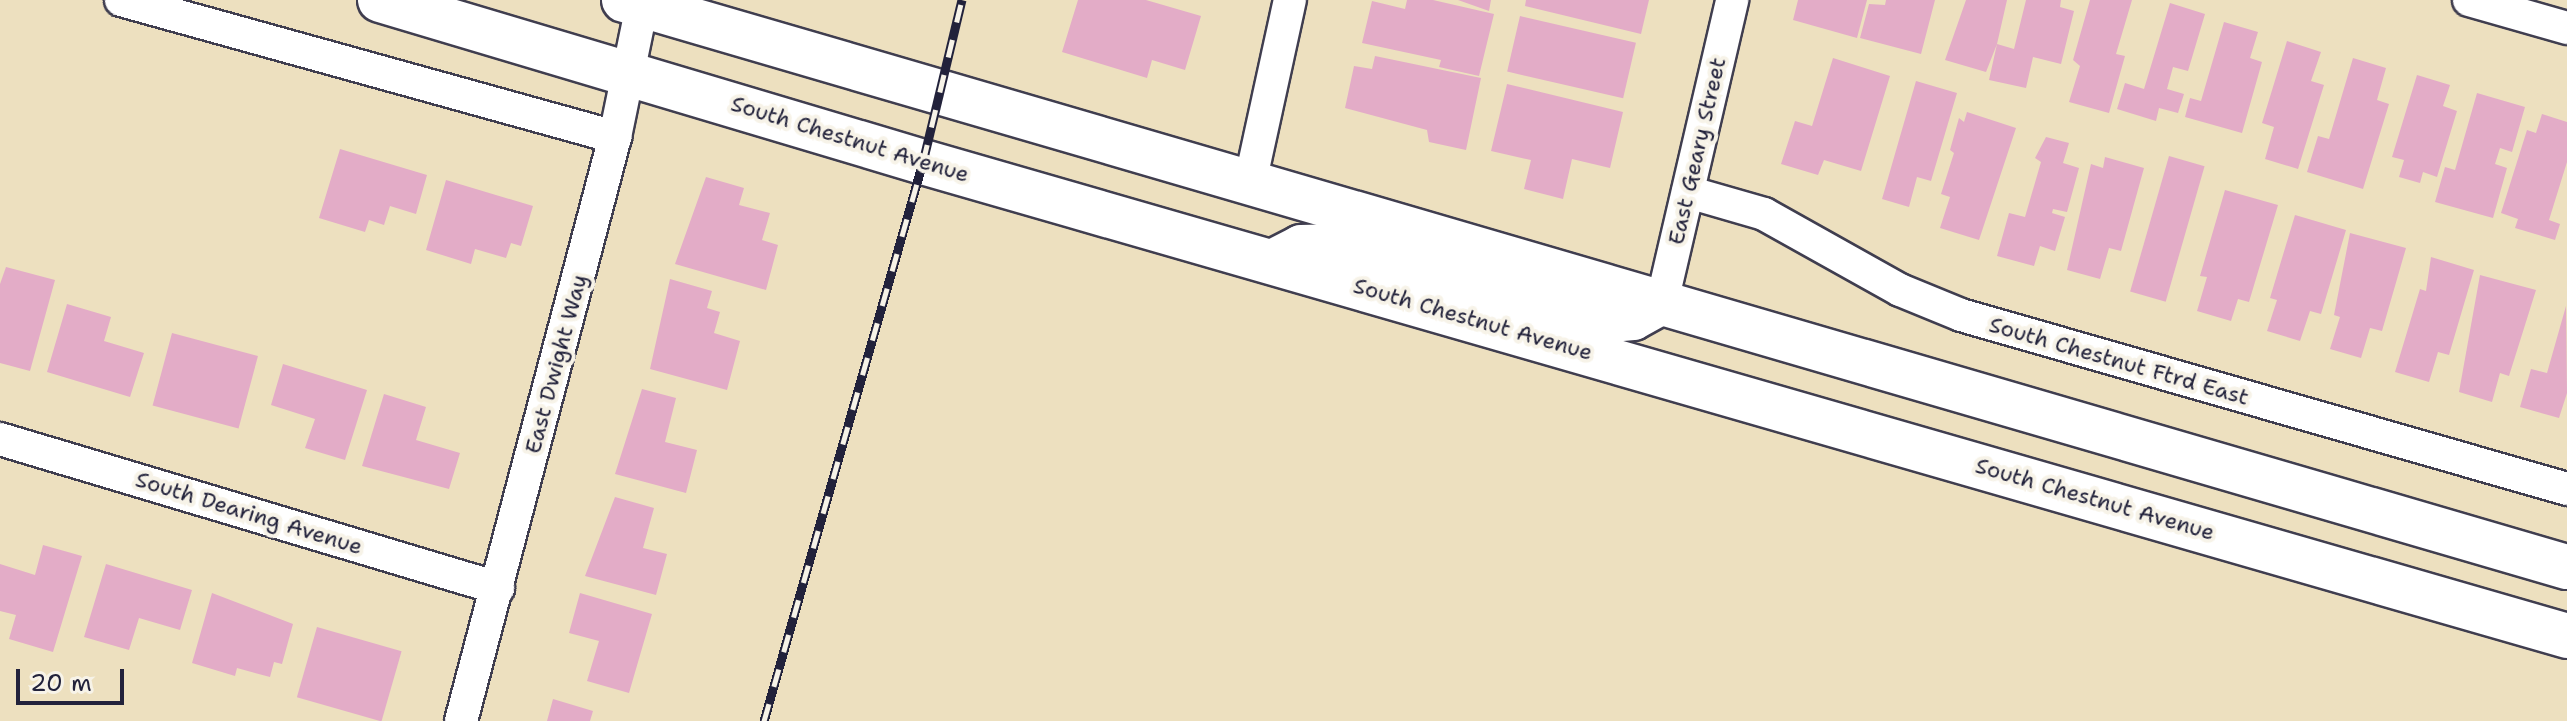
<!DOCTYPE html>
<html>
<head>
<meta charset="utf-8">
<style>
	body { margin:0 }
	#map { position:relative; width:2567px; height:721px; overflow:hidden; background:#ede0bf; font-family:"Shantell Sans",sans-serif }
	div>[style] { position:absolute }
	.building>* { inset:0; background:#e3acc7; transform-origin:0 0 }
	.roads { filter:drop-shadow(2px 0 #403e4f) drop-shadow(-2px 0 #403e4f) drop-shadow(0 2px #403e4f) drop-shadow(0 -2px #403e4f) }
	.street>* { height:32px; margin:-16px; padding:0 16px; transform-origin:16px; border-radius:16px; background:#fff }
	.secondary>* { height:44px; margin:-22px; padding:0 22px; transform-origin:22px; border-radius:22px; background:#fff }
	.rail>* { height:9px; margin-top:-4.5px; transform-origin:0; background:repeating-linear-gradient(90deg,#f7f3e8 0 18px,#22223b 0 36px); box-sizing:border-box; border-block:2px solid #22223b }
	span { translate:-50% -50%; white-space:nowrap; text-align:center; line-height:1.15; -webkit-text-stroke:8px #f7f3e8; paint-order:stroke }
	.street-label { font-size:22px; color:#22223b }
	.scale { position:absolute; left:16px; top:669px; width:108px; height:36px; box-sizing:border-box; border:4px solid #22223b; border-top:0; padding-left:10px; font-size:24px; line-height:28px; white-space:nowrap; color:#22223b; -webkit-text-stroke:6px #f7f3e8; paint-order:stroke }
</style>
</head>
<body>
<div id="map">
	<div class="building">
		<div style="clip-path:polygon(1078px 0,1146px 0,1201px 16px,1185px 70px,1152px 60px,1147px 78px,1062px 52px)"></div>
		<div style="clip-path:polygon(1407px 0,1433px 0,1494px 14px,1479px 76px,1439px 67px,1441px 60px,1362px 43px,1372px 1px,1405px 9px)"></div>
		<div style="clip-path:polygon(1458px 0,1491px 0,1489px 11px)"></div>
		<div style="clip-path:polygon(1526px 0,1649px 0,1641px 34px,1525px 6px)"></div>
		<div style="clip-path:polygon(1798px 0,1867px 0,1857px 38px,1793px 20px)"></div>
		<div style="clip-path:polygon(1886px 0,1935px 0,1921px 54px,1860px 38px,1869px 4px,1885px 5px)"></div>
		<div style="clip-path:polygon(1966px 0,2007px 0,1997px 44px,2014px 49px,2026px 0,2061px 0,2060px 7px,2074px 11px,2061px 64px,2033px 57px,2026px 88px,1989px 80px,1997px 44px,1986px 72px,1945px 60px)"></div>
		<div style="clip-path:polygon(2090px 0,2132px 0,2116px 54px,2125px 56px,2109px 113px,2069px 102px,2080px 66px,2073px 60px)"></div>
		<div style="clip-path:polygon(2170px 3px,2205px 14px,2188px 71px,2173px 67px,2167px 89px,2184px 94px,2178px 113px,2159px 108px,2156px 121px,2117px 109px,2125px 83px,2144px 89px)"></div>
		<div style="left:1520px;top:16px;width:119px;height:57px;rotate:13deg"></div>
		<div style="clip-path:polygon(2224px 22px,2258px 32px,2250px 58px,2262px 62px,2242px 133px,2185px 117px,2190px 98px,2201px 101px)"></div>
		<div style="clip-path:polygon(2287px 41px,2321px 52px,2311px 81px,2324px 85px,2298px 169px,2265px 159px,2274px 127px,2262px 123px)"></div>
		<div style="clip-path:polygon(1375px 56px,1481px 78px,1466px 150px,1429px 142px,1427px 130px,1345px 108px,1354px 66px,1372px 69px)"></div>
		<div style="clip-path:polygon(1833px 58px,1890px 76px,1861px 171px,1824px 160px,1818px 175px,1781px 164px,1795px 121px,1812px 126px)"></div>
		<div style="clip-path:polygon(2353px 58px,2386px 68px,2377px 100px,2389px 104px,2363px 189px,2307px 172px,2318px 136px,2329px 139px)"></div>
		<div style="clip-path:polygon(2417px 75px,2450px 85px,2443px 106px,2457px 111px,2437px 177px,2423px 172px,2420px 183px,2399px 177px,2404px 160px,2392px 157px)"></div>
		<div style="clip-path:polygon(1916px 81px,1957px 93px,1931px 181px,1917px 177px,1909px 207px,1882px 199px)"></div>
		<div style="clip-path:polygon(1507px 84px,1623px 112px,1610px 168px,1572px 159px,1563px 199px,1524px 189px,1531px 160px,1491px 151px)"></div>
		<div style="clip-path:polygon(2477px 93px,2525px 107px,2512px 152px,2500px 148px,2495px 164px,2507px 168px,2493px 218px,2435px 202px,2445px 167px,2455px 170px)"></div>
		<div style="clip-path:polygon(1967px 112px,2016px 128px,1979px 240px,1940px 228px,1950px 197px,1941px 194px,1954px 153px,1950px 150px,1959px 118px,1964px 122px)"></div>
		<div style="clip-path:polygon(2542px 114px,2567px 122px,2567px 162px,2549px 220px,2560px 224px,2555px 240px,2515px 228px,2518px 219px,2501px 213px,2527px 130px,2536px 133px)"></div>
		<div style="clip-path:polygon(2046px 137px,2069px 143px,2063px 163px,2079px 168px,2067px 212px,2053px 209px,2052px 213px,2065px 217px,2055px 251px,2040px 246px,2034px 266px,1997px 256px,2009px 213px,2025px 217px,2041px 162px,2035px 158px)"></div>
		<div style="clip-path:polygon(340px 149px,427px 175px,416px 214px,390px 206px,384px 225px,369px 220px,365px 232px,319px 218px)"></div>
		<div style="left:2169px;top:156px;width:37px;height:141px;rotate:16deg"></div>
		<div style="clip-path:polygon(2105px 157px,2144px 168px,2121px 251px,2109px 248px,2100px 279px,2067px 270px,2091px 164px,2103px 168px)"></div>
		<div style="clip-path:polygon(706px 177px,744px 188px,739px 205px,770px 213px,762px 240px,778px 245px,766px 290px,675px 264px)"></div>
		<div style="clip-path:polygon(446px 180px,533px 206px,521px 246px,511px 243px,506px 258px,475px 249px,471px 264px,426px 250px)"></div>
		<div style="clip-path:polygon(2225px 190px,2278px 205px,2249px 302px,2238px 299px,2231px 321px,2197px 311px,2207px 277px,2200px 276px)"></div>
		<div style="clip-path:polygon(2295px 215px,2346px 230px,2321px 314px,2310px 311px,2300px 341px,2267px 331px,2277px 300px,2270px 298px)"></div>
		<div style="clip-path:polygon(2350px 233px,2406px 248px,2382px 331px,2370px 328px,2361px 358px,2330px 349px,2340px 317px,2334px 315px)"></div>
		<div style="clip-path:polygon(2431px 257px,2474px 270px,2449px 355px,2438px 352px,2429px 382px,2395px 372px,2420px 289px,2426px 291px)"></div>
		<div style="clip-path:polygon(6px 267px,55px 280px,30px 371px,0 363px,0 284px)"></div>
		<div style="clip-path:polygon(2480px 275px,2536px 290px,2509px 376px,2500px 373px,2492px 402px,2459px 392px)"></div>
		<div style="clip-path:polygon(670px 279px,712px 291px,707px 308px,720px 312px,714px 333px,740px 341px,727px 390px,650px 369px)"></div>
		<div style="clip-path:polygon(67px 304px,111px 317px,104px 341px,144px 353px,130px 397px,47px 372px)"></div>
		<div style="clip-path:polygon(2566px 306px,2567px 393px,2559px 418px,2520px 407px,2531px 369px,2547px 373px)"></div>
		<div style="left:172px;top:333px;width:89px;height:75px;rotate:15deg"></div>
		<div style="clip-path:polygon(283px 364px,367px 390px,345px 460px,305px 448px,315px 419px,271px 405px)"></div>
		<div style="clip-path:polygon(642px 389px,676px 398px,665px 442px,697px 450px,686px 493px,615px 474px)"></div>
		<div style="clip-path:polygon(384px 394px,426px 407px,416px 440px,460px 453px,449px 489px,362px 466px)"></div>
		<div style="clip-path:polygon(615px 497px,654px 508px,643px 548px,667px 554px,656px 595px,585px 576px)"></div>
		<div style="clip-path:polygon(43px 545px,82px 556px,53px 652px,9px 639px,16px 615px,0 611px,0 564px,35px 575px)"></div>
		<div style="clip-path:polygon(106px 564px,192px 590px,180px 630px,139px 618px,129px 650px,84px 637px)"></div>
		<div style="clip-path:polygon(212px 593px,293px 624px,282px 664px,274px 662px,270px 677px,237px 668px,235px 676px,192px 663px)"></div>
		<div style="clip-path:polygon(580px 593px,652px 614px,629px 693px,587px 681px,599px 641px,569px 633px)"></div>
		<div style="left:317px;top:627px;width:88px;height:73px;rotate:16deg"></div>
		<div style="clip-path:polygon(553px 699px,593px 711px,590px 721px,547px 721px)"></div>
	</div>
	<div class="roads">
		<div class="street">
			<div style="left:121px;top:0;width:513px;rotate:15.5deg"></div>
			<div style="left:2469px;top:0;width:102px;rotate:15.9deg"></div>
			<div style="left:1250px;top:183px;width:187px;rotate:-77.7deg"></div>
			<div style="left:1688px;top:192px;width:79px;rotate:16.1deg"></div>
			<div style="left:1764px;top:214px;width:156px;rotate:29.2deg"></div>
			<div style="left:1900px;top:290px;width:66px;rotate:22.3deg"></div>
			<div style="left:1961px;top:315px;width:630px;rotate:16.02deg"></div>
			<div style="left:1662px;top:302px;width:310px;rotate:-76.9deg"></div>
			<div style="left:0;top:439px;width:520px;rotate:16.66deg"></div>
			<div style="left:461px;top:721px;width:604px;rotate:-75.23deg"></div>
			<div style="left:615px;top:137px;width:135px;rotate:-78.4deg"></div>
		</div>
		<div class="secondary">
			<div style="left:380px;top:0;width:567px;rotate:16.61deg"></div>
			<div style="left:923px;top:162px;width:1711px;rotate:16.08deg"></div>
			<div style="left:624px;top:0;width:2024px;rotate:16.27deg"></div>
			<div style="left:1276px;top:260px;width:28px;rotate:-27deg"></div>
			<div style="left:1301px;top:247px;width:40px;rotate:-1.4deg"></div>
			<div style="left:1341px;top:246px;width:270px;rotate:16.1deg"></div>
			<div style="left:1600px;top:321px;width:33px;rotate:-5deg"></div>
			<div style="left:1633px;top:318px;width:33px;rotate:-29deg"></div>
		</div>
	</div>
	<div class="rail">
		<div style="left:764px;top:721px;width:581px;rotate:-74.12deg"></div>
		<div style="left:923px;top:162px;width:167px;rotate:-76.5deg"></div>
	</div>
	<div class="street-label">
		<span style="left:850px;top:139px;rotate:17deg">South Chestnut Avenue</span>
		<span style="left:1697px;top:151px;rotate:-77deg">East Geary Street</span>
		<span style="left:1473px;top:319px;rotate:16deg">South Chestnut Avenue</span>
		<span style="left:2119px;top:361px;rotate:16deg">South Chestnut Ftrd East</span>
		<span style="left:556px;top:364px;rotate:-75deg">East Dwight Way</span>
		<span style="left:2095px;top:499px;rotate:16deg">South Chestnut Avenue</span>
		<span style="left:249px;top:513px;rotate:17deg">South Dearing Avenue</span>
	</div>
	<div class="scale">20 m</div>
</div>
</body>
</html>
